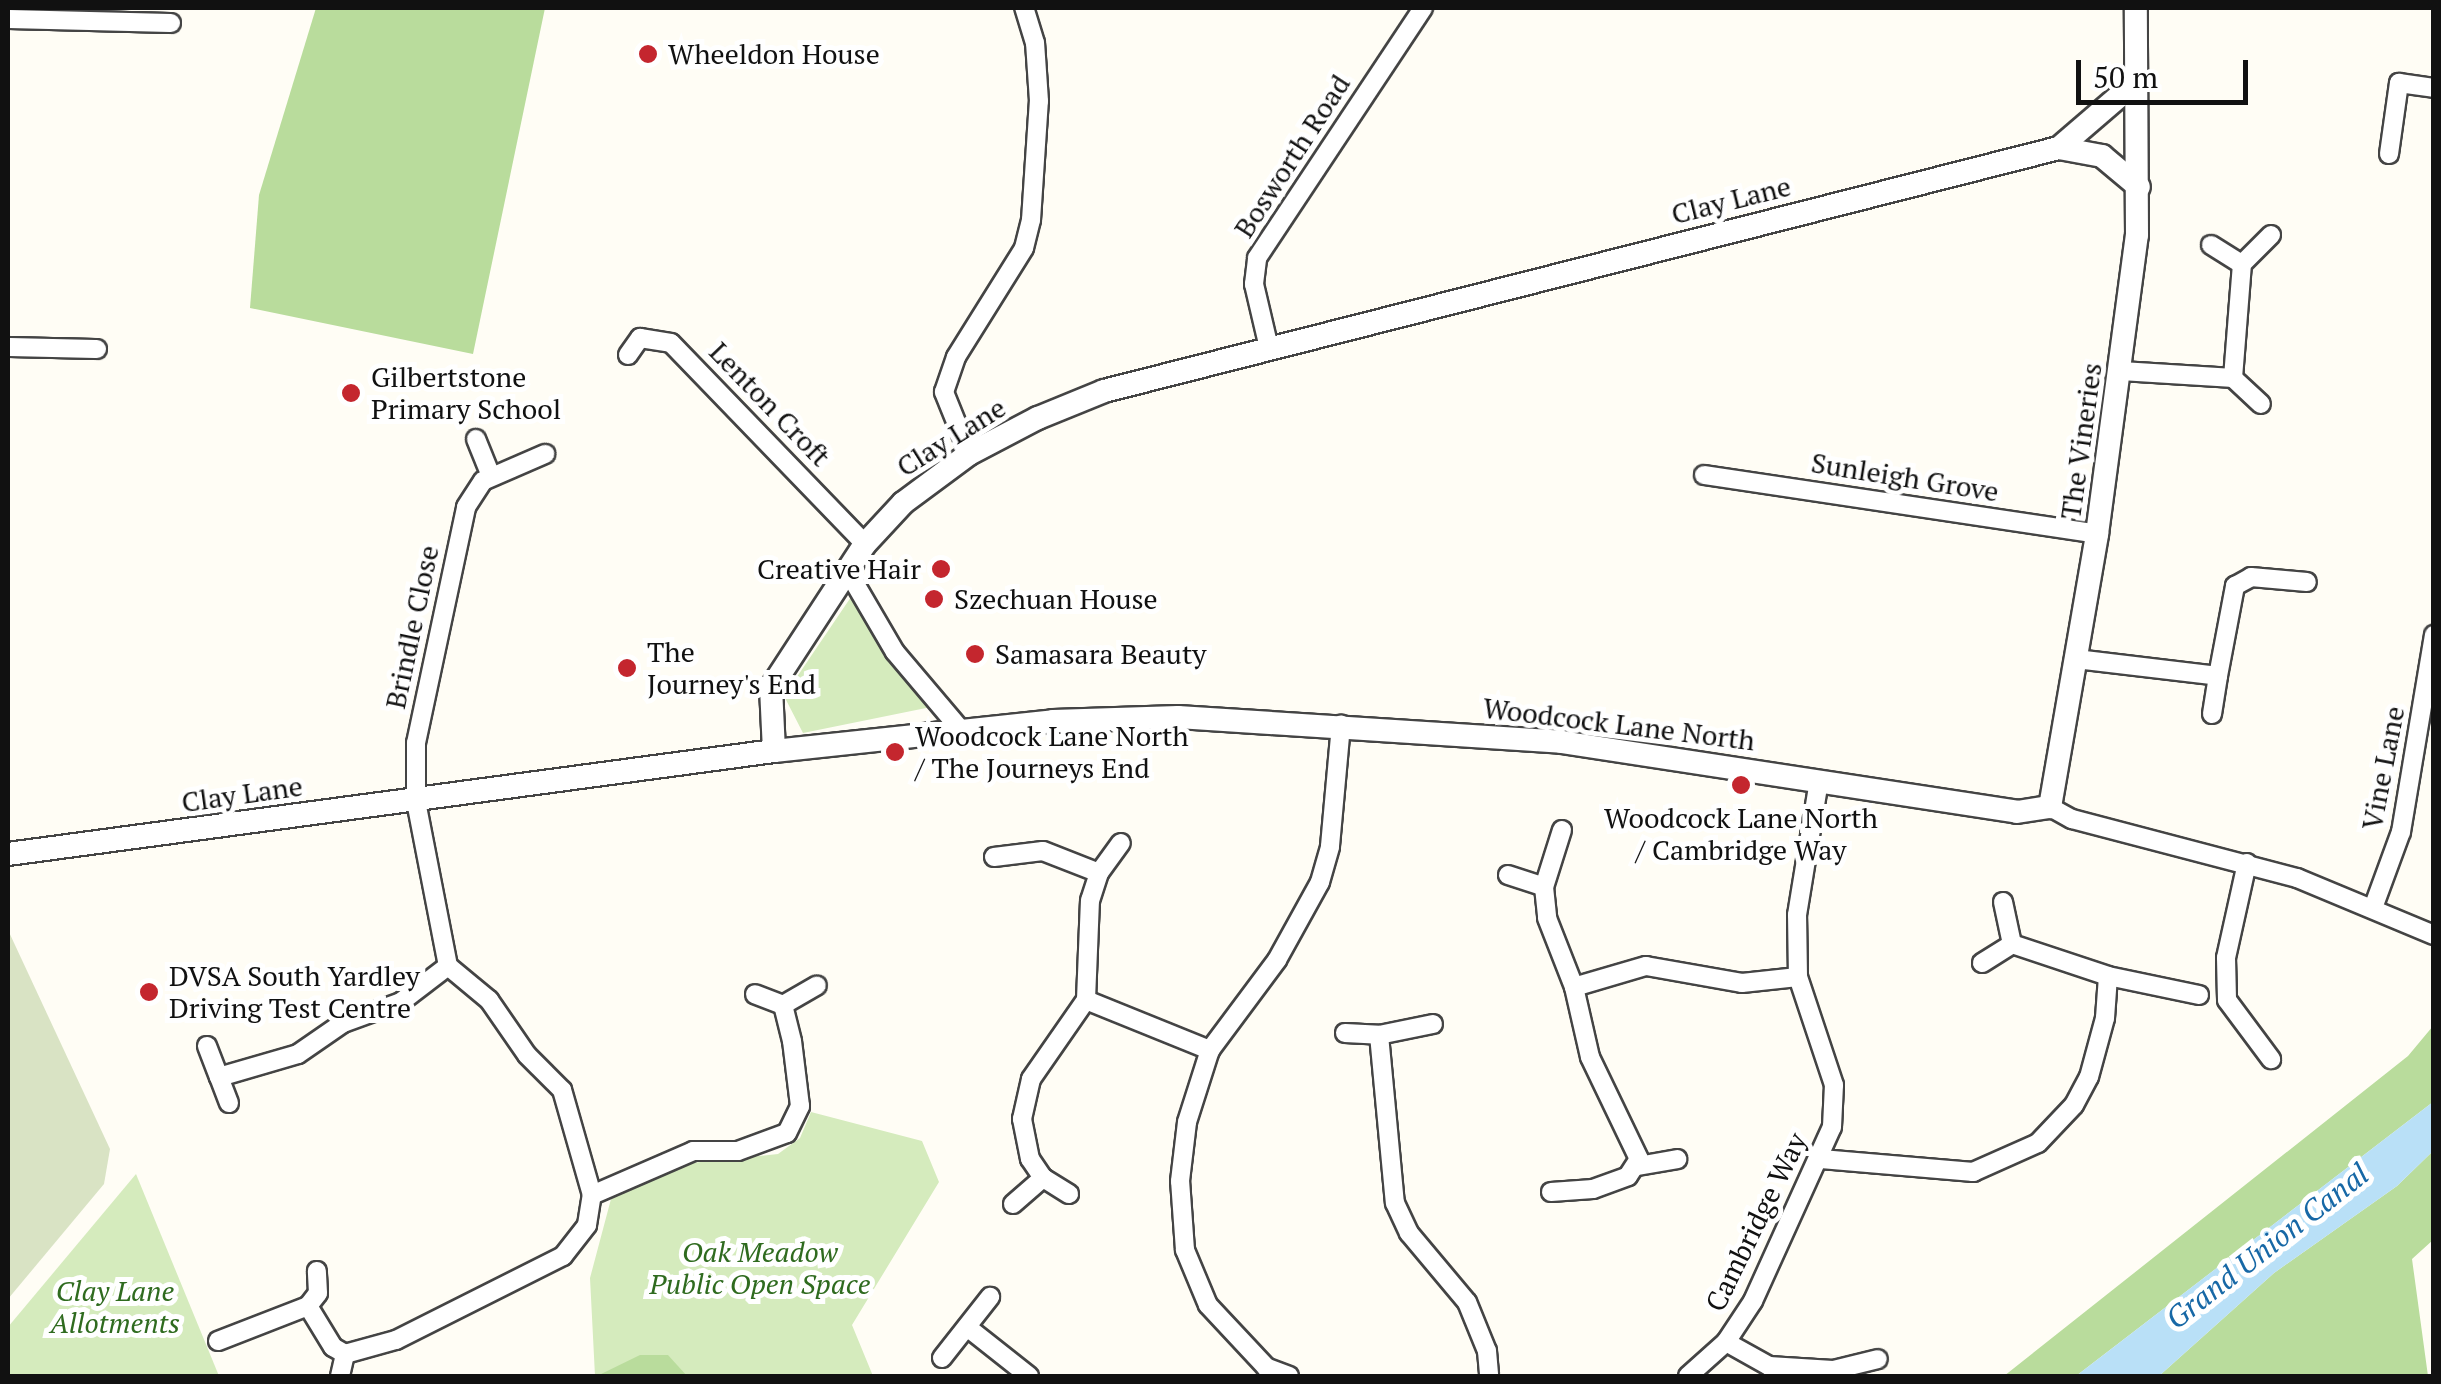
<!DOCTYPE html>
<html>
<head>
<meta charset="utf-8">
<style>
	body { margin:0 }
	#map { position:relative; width:2441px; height:1384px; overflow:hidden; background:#fffdf5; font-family:"PT Serif",serif }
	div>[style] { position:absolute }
	.green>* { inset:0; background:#d5ebbd }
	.forest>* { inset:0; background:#b9dc9c }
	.cemetery>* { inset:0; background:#d9e3c4 }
	.water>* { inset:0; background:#b9e0f7 }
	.roads { filter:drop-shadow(2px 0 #444) drop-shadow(-2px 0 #444) drop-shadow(0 2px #444) drop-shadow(0 -2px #444) }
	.minor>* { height:18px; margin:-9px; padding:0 9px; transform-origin:9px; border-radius:9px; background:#fff }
	.tertiary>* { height:22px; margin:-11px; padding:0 11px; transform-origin:11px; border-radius:11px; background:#fff }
	.dots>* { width:28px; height:28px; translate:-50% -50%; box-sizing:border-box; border:5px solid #fff; border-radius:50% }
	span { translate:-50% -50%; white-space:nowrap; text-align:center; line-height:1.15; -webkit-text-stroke:10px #fff; paint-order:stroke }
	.poi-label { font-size:28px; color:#111 }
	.left { translate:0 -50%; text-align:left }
	.right { translate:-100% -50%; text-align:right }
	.street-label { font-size:28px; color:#111 }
	.park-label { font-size:28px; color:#2f6b1f; font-style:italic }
	.water-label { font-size:30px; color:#1768a6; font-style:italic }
	.frame { position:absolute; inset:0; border:10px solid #111; pointer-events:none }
	.scale { position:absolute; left:2076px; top:60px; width:172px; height:45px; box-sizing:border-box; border:5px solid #111; border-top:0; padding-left:12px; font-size:30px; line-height:35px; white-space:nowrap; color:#111; -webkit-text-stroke:8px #fff; paint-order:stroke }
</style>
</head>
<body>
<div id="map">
	<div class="green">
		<div style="clip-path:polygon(851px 597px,890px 664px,931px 707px,803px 733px,784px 696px)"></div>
		<div style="clip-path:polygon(811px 1112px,922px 1141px,939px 1182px,852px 1325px,873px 1376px,595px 1376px,590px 1278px,611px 1199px,691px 1163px,778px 1154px,800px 1138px)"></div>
		<div style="clip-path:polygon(136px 1174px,219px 1376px,8px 1376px,8px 1327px)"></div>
	</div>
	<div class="forest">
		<div style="clip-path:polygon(316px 8px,545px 8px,473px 354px,250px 308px,259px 195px)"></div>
		<div style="clip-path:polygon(2433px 1026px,2433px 1102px,2076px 1376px,2004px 1376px,2408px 1056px)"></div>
		<div style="clip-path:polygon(2433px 1151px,2433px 1240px,2412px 1259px,2428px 1376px,2159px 1376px,2274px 1273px,2397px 1186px)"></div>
		<div style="clip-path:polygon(640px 1355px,668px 1355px,687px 1376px,597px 1376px)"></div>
	</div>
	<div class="cemetery">
		<div style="clip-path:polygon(8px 930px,110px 1149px,104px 1184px,8px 1299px)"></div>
	</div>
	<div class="water">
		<div style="clip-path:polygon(2433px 1102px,2433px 1151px,2397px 1186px,2274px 1273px,2159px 1376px,2076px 1376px)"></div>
	</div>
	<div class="roads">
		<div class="minor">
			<div style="left:8px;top:19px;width:163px;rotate:1.4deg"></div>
			<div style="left:2389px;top:154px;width:72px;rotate:-82deg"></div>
			<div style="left:2399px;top:83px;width:35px;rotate:8deg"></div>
			<div style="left:2211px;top:245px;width:36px;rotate:32deg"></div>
			<div style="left:8px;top:347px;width:89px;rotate:1.3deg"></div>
			<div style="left:1269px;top:348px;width:66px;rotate:-103.2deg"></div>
			<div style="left:1254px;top:284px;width:26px;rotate:-83deg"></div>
			<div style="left:1257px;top:258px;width:300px;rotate:-56.4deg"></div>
			<div style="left:628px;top:355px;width:21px;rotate:-55deg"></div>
			<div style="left:640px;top:338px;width:31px;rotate:9deg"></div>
			<div style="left:671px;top:343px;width:279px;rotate:46deg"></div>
			<div style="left:2122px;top:371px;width:111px;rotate:3.6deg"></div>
			<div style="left:2233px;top:378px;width:114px;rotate:-85.5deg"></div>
			<div style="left:2242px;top:264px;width:41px;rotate:-45deg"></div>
			<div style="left:2233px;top:378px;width:38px;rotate:43deg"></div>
			<div style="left:476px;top:439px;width:40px;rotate:68deg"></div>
			<div style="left:969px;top:454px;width:67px;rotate:-112deg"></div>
			<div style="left:944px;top:392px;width:37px;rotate:-71deg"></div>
			<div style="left:956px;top:357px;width:128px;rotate:-58deg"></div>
			<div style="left:1024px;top:248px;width:29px;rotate:-76deg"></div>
			<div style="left:1031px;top:220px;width:119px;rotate:-86.2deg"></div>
			<div style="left:1039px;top:101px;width:58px;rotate:-93.9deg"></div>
			<div style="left:1035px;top:43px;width:37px;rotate:-107deg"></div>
			<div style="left:1704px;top:475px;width:397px;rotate:8.5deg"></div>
			<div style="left:847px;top:570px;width:95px;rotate:59.7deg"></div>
			<div style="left:895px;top:652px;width:102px;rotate:49.8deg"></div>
			<div style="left:2076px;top:659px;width:143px;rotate:6.8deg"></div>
			<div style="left:2218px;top:676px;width:92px;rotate:-79.3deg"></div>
			<div style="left:2235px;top:586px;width:18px;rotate:-29deg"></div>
			<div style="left:2251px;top:577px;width:56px;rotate:5.1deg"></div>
			<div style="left:2212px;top:714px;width:38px;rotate:-81deg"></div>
			<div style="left:2050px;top:807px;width:25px;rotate:29deg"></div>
			<div style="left:2072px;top:819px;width:233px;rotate:14.7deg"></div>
			<div style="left:2297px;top:878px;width:148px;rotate:22.6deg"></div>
			<div style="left:1562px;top:830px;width:60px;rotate:107.5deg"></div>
			<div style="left:1544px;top:887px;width:31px;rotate:84deg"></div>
			<div style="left:1547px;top:918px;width:74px;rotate:68.6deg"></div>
			<div style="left:994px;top:857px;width:49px;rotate:-7deg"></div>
			<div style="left:1043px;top:851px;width:60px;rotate:21.4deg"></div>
			<div style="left:1099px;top:873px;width:28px;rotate:108deg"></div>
			<div style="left:1090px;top:900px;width:100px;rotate:92.3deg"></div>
			<div style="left:2247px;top:863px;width:97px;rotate:102.5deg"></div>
			<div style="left:2226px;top:958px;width:42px;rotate:88.6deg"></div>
			<div style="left:2227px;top:1000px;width:74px;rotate:53.3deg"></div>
			<div style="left:1099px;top:873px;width:37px;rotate:-54deg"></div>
			<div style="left:1508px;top:875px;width:38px;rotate:18deg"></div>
			<div style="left:2373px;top:908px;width:81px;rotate:-69.8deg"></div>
			<div style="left:2401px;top:832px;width:200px;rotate:-80.5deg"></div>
			<div style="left:2012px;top:944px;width:101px;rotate:18.4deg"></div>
			<div style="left:2108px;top:976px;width:93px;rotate:11.8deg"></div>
			<div style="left:1982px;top:963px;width:36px;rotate:-32deg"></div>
			<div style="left:2012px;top:944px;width:43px;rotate:-102.1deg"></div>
			<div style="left:783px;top:1005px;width:39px;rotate:-30deg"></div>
			<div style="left:1345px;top:1033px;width:34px;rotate:3deg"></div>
			<div style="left:1379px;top:1035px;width:169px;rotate:84.6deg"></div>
			<div style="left:1395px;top:1203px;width:33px;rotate:65deg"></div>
			<div style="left:1409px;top:1233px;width:90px;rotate:50deg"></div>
			<div style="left:1467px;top:1302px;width:53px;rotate:67.8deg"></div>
			<div style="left:1487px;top:1351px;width:25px;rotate:85deg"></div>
			<div style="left:1379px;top:1035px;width:55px;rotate:-11.5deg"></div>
			<div style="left:207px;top:1046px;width:33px;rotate:69deg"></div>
			<div style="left:229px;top:1103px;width:28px;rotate:-111deg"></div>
			<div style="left:219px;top:1077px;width:82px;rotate:-16.2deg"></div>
			<div style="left:298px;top:1054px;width:55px;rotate:-34.6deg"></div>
			<div style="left:343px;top:1023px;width:62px;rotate:-19.9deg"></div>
			<div style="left:401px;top:1002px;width:59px;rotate:-37.5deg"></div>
			<div style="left:1821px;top:1159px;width:153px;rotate:4.9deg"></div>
			<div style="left:1973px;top:1172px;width:71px;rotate:-24deg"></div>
			<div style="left:2038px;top:1143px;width:52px;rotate:-46.5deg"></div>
			<div style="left:2074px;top:1105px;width:32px;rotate:-62deg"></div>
			<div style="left:2089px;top:1077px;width:61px;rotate:-74.8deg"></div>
			<div style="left:2105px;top:1018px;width:42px;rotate:-85.9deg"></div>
			<div style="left:1638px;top:1166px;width:40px;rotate:-10deg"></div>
			<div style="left:1551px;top:1192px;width:42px;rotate:-4.1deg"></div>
			<div style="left:1593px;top:1189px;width:37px;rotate:-20deg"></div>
			<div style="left:1628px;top:1176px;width:20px;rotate:-57deg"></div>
			<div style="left:1639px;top:1159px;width:113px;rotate:-115.7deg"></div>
			<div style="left:1590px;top:1057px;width:72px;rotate:-102.9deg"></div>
			<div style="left:1574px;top:987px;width:75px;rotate:-16.3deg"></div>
			<div style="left:1646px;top:966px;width:97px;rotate:10deg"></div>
			<div style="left:1742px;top:983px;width:56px;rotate:-6.1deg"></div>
			<div style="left:1069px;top:1194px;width:31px;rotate:-148deg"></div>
			<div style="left:1043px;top:1178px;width:23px;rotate:-124deg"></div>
			<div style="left:1030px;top:1159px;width:41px;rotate:-101.3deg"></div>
			<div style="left:1022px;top:1119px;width:41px;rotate:-77.3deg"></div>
			<div style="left:1031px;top:1079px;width:96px;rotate:-55.2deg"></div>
			<div style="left:1086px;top:1000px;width:134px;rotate:22deg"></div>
			<div style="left:592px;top:1195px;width:110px;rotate:-23.5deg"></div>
			<div style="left:693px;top:1151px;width:45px"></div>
			<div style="left:738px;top:1151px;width:52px;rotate:-20.2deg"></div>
			<div style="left:787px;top:1133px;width:30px;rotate:-64deg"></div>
			<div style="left:800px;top:1106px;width:65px;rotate:-97deg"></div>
			<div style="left:792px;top:1041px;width:37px;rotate:-104deg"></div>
			<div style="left:783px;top:1005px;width:30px;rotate:-159deg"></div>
			<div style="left:1013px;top:1204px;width:40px;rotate:-41deg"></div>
			<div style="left:308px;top:1306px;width:48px;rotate:58.6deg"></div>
			<div style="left:333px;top:1347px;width:14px;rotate:30deg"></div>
			<div style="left:345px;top:1354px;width:53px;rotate:-15.4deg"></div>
			<div style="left:396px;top:1340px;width:187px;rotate:-26.7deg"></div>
			<div style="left:563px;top:1256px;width:39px;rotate:-52deg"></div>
			<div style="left:587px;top:1225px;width:30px;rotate:-81deg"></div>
			<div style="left:592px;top:1195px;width:109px;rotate:-105.9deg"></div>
			<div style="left:562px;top:1090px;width:49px;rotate:-135deg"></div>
			<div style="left:527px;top:1055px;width:67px;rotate:-124.6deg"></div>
			<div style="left:489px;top:1000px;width:53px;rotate:-140.3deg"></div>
			<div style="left:448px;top:966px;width:168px;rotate:-101deg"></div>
			<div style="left:416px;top:801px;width:58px;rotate:-90deg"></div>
			<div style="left:416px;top:743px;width:241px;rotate:-78deg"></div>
			<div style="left:466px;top:507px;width:31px;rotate:-57deg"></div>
			<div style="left:483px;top:481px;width:68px;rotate:-23.5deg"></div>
			<div style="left:967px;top:1327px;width:79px;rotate:38.3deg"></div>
			<div style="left:218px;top:1341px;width:97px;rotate:-21.3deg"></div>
			<div style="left:308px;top:1306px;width:16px;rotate:-52deg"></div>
			<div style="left:318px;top:1293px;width:22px;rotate:-93deg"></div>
			<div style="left:1726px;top:1342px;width:49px;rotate:29.2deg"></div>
			<div style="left:1769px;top:1366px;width:64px;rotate:3.6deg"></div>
			<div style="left:942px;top:1358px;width:78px;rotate:-51.8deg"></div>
			<div style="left:340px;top:1376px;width:23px;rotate:-77deg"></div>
			<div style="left:1289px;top:1376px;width:25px;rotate:-159deg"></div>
			<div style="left:1266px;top:1367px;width:85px;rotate:-133.1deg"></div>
			<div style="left:1208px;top:1305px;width:60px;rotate:-112.7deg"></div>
			<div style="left:1185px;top:1250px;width:69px;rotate:-94.1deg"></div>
			<div style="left:1180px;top:1181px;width:59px;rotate:-83.2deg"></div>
			<div style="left:1187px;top:1122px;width:76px;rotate:-72.3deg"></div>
			<div style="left:1210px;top:1050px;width:112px;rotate:-53.3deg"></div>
			<div style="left:1277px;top:960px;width:89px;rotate:-61.1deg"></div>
			<div style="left:1320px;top:882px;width:37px;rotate:-74deg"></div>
			<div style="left:1330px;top:846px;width:122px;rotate:-84.8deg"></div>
			<div style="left:1688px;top:1376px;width:51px;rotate:-41.8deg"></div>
			<div style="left:1726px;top:1342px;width:49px;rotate:-56.6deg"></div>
			<div style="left:1753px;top:1301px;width:191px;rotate:-65.6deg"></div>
			<div style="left:1832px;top:1127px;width:42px;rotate:-87.3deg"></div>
			<div style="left:1834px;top:1085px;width:114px;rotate:-108.4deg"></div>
			<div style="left:1798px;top:977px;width:62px;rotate:-90.9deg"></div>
			<div style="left:1797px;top:915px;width:136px;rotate:-80.7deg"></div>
			<div style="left:1834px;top:1376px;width:6px;rotate:-99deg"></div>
			<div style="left:1833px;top:1370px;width:46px;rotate:-13.7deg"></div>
		</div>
		<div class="tertiary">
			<div style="left:2059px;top:148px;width:44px;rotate:10.5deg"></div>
			<div style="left:2102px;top:156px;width:48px;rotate:40deg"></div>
			<div style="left:774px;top:751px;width:63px;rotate:-92.7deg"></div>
			<div style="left:771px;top:688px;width:172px;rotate:-56.9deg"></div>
			<div style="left:865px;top:544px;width:56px;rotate:-47.2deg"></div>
			<div style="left:903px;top:503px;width:82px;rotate:-36.6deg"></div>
			<div style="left:969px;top:454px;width:78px;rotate:-27.6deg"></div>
			<div style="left:1038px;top:418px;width:71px;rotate:-22.2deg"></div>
			<div style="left:1104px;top:391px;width:985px;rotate:-14.28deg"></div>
			<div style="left:2059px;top:148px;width:103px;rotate:-40.7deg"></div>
			<div style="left:8px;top:854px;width:773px;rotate:-7.66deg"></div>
			<div style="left:774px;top:751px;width:281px;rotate:-6.1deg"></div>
			<div style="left:1053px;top:721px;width:125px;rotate:-1.8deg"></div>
			<div style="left:1178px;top:717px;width:384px;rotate:3.7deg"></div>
			<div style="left:1561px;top:742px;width:461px;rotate:8.7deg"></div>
			<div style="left:2017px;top:812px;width:33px;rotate:-9deg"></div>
			<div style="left:2050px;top:807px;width:277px;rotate:-80.2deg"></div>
			<div style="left:2097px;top:534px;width:302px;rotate:-82.4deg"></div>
			<div style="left:2137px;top:235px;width:227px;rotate:-90.3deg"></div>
		</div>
	</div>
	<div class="dots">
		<div style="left:648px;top:54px;background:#c4262e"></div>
		<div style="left:351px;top:393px;background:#c4262e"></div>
		<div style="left:941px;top:569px;background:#c4262e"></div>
		<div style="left:934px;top:599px;background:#c4262e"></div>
		<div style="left:975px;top:654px;background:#c4262e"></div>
		<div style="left:627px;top:668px;background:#c4262e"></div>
		<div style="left:895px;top:752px;background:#c4262e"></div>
		<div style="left:1741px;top:785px;background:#c4262e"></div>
		<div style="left:149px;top:992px;background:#c4262e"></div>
	</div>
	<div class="poi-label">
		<span class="left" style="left:668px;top:54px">Wheeldon House</span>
		<span class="left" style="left:371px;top:393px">Gilbertstone<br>Primary School</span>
		<span class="right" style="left:921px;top:569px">Creative Hair</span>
		<span class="left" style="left:954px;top:599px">Szechuan House</span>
		<span class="left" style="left:647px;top:668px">The<br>Journey's End</span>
		<span class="left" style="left:995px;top:654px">Samasara Beauty</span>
		<span class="left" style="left:915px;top:752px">Woodcock Lane North<br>/ The Journeys End</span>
		<span style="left:1741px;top:834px">Woodcock Lane North<br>/ Cambridge Way</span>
		<span class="left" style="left:169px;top:992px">DVSA South Yardley<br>Driving Test Centre</span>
	</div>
	<div class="street-label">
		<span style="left:1292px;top:156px;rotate:-57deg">Bosworth Road</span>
		<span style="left:1731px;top:200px;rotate:-14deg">Clay Lane</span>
		<span style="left:770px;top:404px;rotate:46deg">Lenton Croft</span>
		<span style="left:951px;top:437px;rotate:-32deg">Clay Lane</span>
		<span style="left:2081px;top:441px;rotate:-82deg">The Vineries</span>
		<span style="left:1905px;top:477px;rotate:9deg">Sunleigh Grove</span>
		<span style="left:412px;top:627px;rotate:-78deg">Brindle Close</span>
		<span style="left:1619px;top:724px;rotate:7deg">Woodcock Lane North</span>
		<span style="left:2383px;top:768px;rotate:-79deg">Vine Lane</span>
		<span style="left:242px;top:794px;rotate:-8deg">Clay Lane</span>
		<span style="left:1756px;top:1222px;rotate:-64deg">Cambridge Way</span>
	</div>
	<div class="park-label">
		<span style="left:760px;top:1268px">Oak Meadow<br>Public Open Space</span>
		<span style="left:115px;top:1307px">Clay Lane<br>Allotments</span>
	</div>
	<div class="water-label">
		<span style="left:2267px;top:1246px;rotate:-38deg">Grand Union Canal</span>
	</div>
	<div class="frame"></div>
	<div class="scale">50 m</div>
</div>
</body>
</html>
